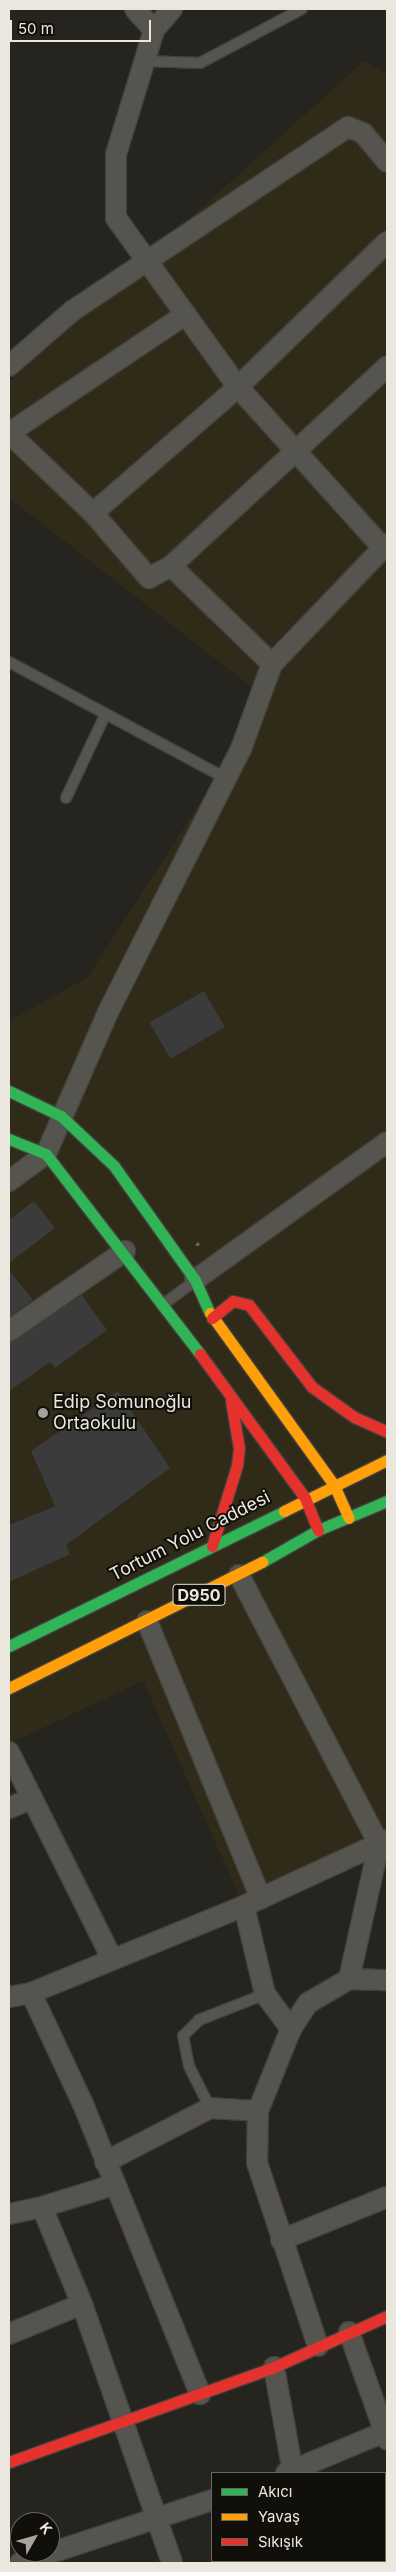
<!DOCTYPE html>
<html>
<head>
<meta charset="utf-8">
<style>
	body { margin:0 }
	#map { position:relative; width:396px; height:2572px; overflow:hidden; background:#26241e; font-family:Inter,sans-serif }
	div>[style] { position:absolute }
	.built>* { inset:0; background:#302a19 }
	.building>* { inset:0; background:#3a3b3a; transform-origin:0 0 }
	.path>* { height:3px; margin-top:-1.5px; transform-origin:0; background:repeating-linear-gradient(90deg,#64635e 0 4px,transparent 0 8px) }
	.roads { filter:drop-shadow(1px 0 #43413c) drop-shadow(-1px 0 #43413c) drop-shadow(0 1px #43413c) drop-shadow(0 -1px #43413c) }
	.lane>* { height:10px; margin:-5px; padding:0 5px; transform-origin:5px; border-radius:5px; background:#55544e }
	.street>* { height:20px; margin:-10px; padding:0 10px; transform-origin:10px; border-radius:10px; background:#55544e }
	.fast>* { height:11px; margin:-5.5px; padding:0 5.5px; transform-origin:5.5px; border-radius:5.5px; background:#30b455 }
	.slow>* { height:11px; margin:-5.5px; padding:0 5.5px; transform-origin:5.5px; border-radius:5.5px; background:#ff9f0a }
	.jam>* { height:11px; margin:-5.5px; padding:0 5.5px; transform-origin:5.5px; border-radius:5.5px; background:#e5322d }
	.dots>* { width:14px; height:14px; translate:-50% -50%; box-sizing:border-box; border:2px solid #110f0a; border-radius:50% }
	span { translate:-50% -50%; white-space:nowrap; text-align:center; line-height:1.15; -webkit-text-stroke:4px #110f0a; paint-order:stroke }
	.shield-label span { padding:1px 4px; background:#110f0a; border:1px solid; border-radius:4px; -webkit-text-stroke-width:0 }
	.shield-label { font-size:16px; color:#e9e7de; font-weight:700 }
	.poi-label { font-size:18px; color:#e9e7de }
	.left { translate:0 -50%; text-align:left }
	.street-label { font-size:18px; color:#e9e7de }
	.frame { position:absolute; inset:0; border:10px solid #e9e7de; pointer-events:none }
	.legend { position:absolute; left:211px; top:2472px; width:175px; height:90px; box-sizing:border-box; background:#110f0a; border:1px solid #67655f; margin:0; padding:6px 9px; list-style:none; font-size:15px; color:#e9e7de }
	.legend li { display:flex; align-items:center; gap:10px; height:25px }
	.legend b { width:25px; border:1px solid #67655f }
	.north { position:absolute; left:10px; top:2512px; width:50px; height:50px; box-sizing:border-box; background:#110f0a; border:1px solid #67655f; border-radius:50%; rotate:52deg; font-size:14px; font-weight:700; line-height:20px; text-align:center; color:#e9e7de }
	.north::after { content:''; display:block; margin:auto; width:18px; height:22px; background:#a5a39b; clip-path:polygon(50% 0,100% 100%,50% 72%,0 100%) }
	.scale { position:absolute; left:10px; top:20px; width:141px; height:22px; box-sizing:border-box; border:2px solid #e9e7de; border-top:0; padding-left:6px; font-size:15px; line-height:18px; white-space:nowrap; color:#e9e7de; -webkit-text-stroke:4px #110f0a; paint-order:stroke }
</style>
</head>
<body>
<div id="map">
	<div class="built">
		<div style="clip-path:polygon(364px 61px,387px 74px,387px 1840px,244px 1906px,143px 1681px,9px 1744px,9px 1021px,87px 978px,267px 699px,9px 498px,9px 382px)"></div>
	</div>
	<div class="building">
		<div style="left:204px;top:991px;width:42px;height:63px;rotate:60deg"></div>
		<div style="clip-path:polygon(34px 1201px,55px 1228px,9px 1263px,9px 1220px)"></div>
		<div style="clip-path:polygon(9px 1270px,33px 1300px,9px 1317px)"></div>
		<div style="clip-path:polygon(82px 1295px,107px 1330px,55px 1368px,50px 1362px,9px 1391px,9px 1343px)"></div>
		<div style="clip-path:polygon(118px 1391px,170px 1468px,66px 1545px,70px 1554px,9px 1582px,9px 1525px,55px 1506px,31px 1451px)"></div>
	</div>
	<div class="path">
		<div style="left:196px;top:1245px;width:7px;rotate:-34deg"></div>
	</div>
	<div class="roads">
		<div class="lane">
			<div style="left:145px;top:61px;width:55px;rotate:2.1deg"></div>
			<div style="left:200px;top:63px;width:115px;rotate:-27.9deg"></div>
			<div style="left:9px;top:662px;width:247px;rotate:28.2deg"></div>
			<div style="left:66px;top:798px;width:92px;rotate:-64.8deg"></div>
			<div style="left:164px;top:1304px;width:39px;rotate:-37deg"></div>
			<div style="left:210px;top:2108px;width:47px;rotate:-116.6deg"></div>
			<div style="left:189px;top:2066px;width:31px;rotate:-101deg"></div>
			<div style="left:183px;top:2036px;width:23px;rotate:-45deg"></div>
			<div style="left:199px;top:2020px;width:71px;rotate:-21.5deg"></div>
		</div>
		<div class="street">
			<div style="left:135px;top:9px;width:28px;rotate:48deg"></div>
			<div style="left:172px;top:9px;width:28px;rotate:131deg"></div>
			<div style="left:154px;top:30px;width:130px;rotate:107deg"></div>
			<div style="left:116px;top:154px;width:64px;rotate:90deg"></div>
			<div style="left:116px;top:218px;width:208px;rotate:54.2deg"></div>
			<div style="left:238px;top:387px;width:217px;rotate:48deg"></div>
			<div style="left:383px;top:548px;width:6px;rotate:-45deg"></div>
			<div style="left:387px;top:242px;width:208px;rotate:135.8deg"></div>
			<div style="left:238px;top:387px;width:192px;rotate:139deg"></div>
			<div style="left:93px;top:513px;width:86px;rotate:49.3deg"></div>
			<div style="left:149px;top:578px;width:25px;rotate:-29deg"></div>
			<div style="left:171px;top:566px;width:294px;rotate:-42.7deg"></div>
			<div style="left:9px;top:366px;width:84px;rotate:-41.1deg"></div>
			<div style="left:72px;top:311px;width:332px;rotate:-33.7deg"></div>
			<div style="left:348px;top:127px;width:16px;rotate:22deg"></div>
			<div style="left:363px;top:133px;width:38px;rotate:50deg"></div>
			<div style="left:9px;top:433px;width:213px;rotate:-33.9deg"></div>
			<div style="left:9px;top:433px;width:116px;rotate:43.6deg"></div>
			<div style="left:171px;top:566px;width:141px;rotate:44.1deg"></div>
			<div style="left:272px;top:664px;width:161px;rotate:-46.3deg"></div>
			<div style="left:9px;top:1181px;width:46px;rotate:-36.1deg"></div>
			<div style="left:46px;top:1154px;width:155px;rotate:-66.4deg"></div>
			<div style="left:108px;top:1012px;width:295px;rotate:-63.2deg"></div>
			<div style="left:241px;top:749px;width:90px;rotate:-70deg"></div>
			<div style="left:195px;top:1280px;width:236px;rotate:-35.7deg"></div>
			<div style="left:9px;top:1331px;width:141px;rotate:-34.6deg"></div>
			<div style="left:239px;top:1575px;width:303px;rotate:62.5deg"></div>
			<div style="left:379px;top:1844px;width:138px;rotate:102.5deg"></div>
			<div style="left:147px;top:1621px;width:300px;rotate:67.7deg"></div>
			<div style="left:9px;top:1752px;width:231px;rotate:63.5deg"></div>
			<div style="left:9px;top:1808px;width:25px;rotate:-23deg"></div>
			<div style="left:244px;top:1906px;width:90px;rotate:76.6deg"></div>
			<div style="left:265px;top:1994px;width:44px;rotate:53.4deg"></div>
			<div style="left:31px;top:1993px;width:123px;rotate:64.9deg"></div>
			<div style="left:83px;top:2104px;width:313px;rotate:68deg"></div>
			<div style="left:9px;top:1997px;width:22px;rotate:-10deg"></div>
			<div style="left:31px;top:1993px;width:230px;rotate:-22.2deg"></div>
			<div style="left:244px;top:1906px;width:157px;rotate:-24.8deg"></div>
			<div style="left:105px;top:2162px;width:118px;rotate:-27.2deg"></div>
			<div style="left:210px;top:2108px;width:48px;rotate:3.6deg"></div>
			<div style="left:42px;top:2207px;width:74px;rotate:-17.2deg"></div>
			<div style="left:9px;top:2214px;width:34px;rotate:-12deg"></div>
			<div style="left:42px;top:2207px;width:105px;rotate:67.6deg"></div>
			<div style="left:82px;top:2304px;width:79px;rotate:157.7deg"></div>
			<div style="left:281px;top:2240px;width:114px;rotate:-22.1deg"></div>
			<div style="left:82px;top:2304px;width:274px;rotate:70.8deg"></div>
			<div style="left:349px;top:2332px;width:114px;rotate:70.4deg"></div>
			<div style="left:318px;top:2346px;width:193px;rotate:-108.4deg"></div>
			<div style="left:257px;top:2163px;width:52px;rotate:-88.9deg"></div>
			<div style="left:258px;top:2111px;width:88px;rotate:-68.1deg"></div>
			<div style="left:291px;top:2029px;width:31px;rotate:-57deg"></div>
			<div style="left:308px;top:2003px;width:48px;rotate:-30.3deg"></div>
			<div style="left:349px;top:1979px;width:38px;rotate:2deg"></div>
			<div style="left:274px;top:2367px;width:108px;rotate:79.8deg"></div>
			<div style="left:286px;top:2473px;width:109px;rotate:-22.6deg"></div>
			<div style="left:241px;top:2561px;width:2px;rotate:63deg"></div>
			<div style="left:330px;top:2561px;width:2px;rotate:63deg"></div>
			<div style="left:20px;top:2563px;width:202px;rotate:-18.2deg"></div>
		</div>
		<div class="fast">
			<div style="left:9px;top:1091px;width:58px;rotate:25.7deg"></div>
			<div style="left:61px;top:1116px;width:73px;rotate:43.3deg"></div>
			<div style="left:114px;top:1166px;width:140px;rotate:54.6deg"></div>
			<div style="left:195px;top:1280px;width:36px;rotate:66deg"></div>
			<div style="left:9px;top:1139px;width:40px;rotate:22deg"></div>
			<div style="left:46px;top:1154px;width:252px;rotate:52.4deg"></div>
			<div style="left:262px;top:1562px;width:64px;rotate:-29.7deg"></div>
			<div style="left:318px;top:1530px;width:75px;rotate:-22.8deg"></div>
			<div style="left:9px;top:1646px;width:306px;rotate:-26.1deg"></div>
		</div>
		<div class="slow">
			<div style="left:210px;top:1313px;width:212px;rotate:54.2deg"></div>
			<div style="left:334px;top:1485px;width:36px;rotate:66deg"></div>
			<div style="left:284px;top:1511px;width:115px;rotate:-26.3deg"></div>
			<div style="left:9px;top:1688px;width:283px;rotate:-26.5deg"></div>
		</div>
		<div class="jam">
			<div style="left:212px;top:1318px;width:27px;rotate:-39deg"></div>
			<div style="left:233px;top:1301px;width:16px;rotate:14deg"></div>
			<div style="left:249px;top:1305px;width:103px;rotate:52.5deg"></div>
			<div style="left:312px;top:1387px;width:52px;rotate:35.5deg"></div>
			<div style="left:354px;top:1417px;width:36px;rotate:24deg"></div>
			<div style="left:200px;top:1354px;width:178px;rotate:53.9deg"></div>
			<div style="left:305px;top:1498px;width:35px;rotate:68deg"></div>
			<div style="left:212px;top:1546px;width:85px;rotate:-72.8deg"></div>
			<div style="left:237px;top:1465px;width:17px;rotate:-83deg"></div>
			<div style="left:239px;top:1448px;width:48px;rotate:-99.7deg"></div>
			<div style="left:9px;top:2462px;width:282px;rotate:-19.7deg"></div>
			<div style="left:274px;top:2367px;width:124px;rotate:-24.3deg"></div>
		</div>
	</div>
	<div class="dots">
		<div style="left:43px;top:1413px;background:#a5a39b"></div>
	</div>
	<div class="shield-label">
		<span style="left:199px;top:1595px">D950</span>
	</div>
	<div class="poi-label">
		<span class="left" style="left:53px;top:1413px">Edip Somunoğlu<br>Ortaokulu</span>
	</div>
	<div class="street-label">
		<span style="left:190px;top:1536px;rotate:-27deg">Tortum Yolu Caddesi</span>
	</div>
	<div class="frame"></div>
	<ul class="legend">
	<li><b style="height:6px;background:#30b455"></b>Akıcı</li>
	<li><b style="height:6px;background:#ff9f0a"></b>Yavaş</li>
	<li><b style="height:6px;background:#e5322d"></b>Sıkışık</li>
	</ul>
	<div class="north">K</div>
	<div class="scale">50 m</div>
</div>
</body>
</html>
